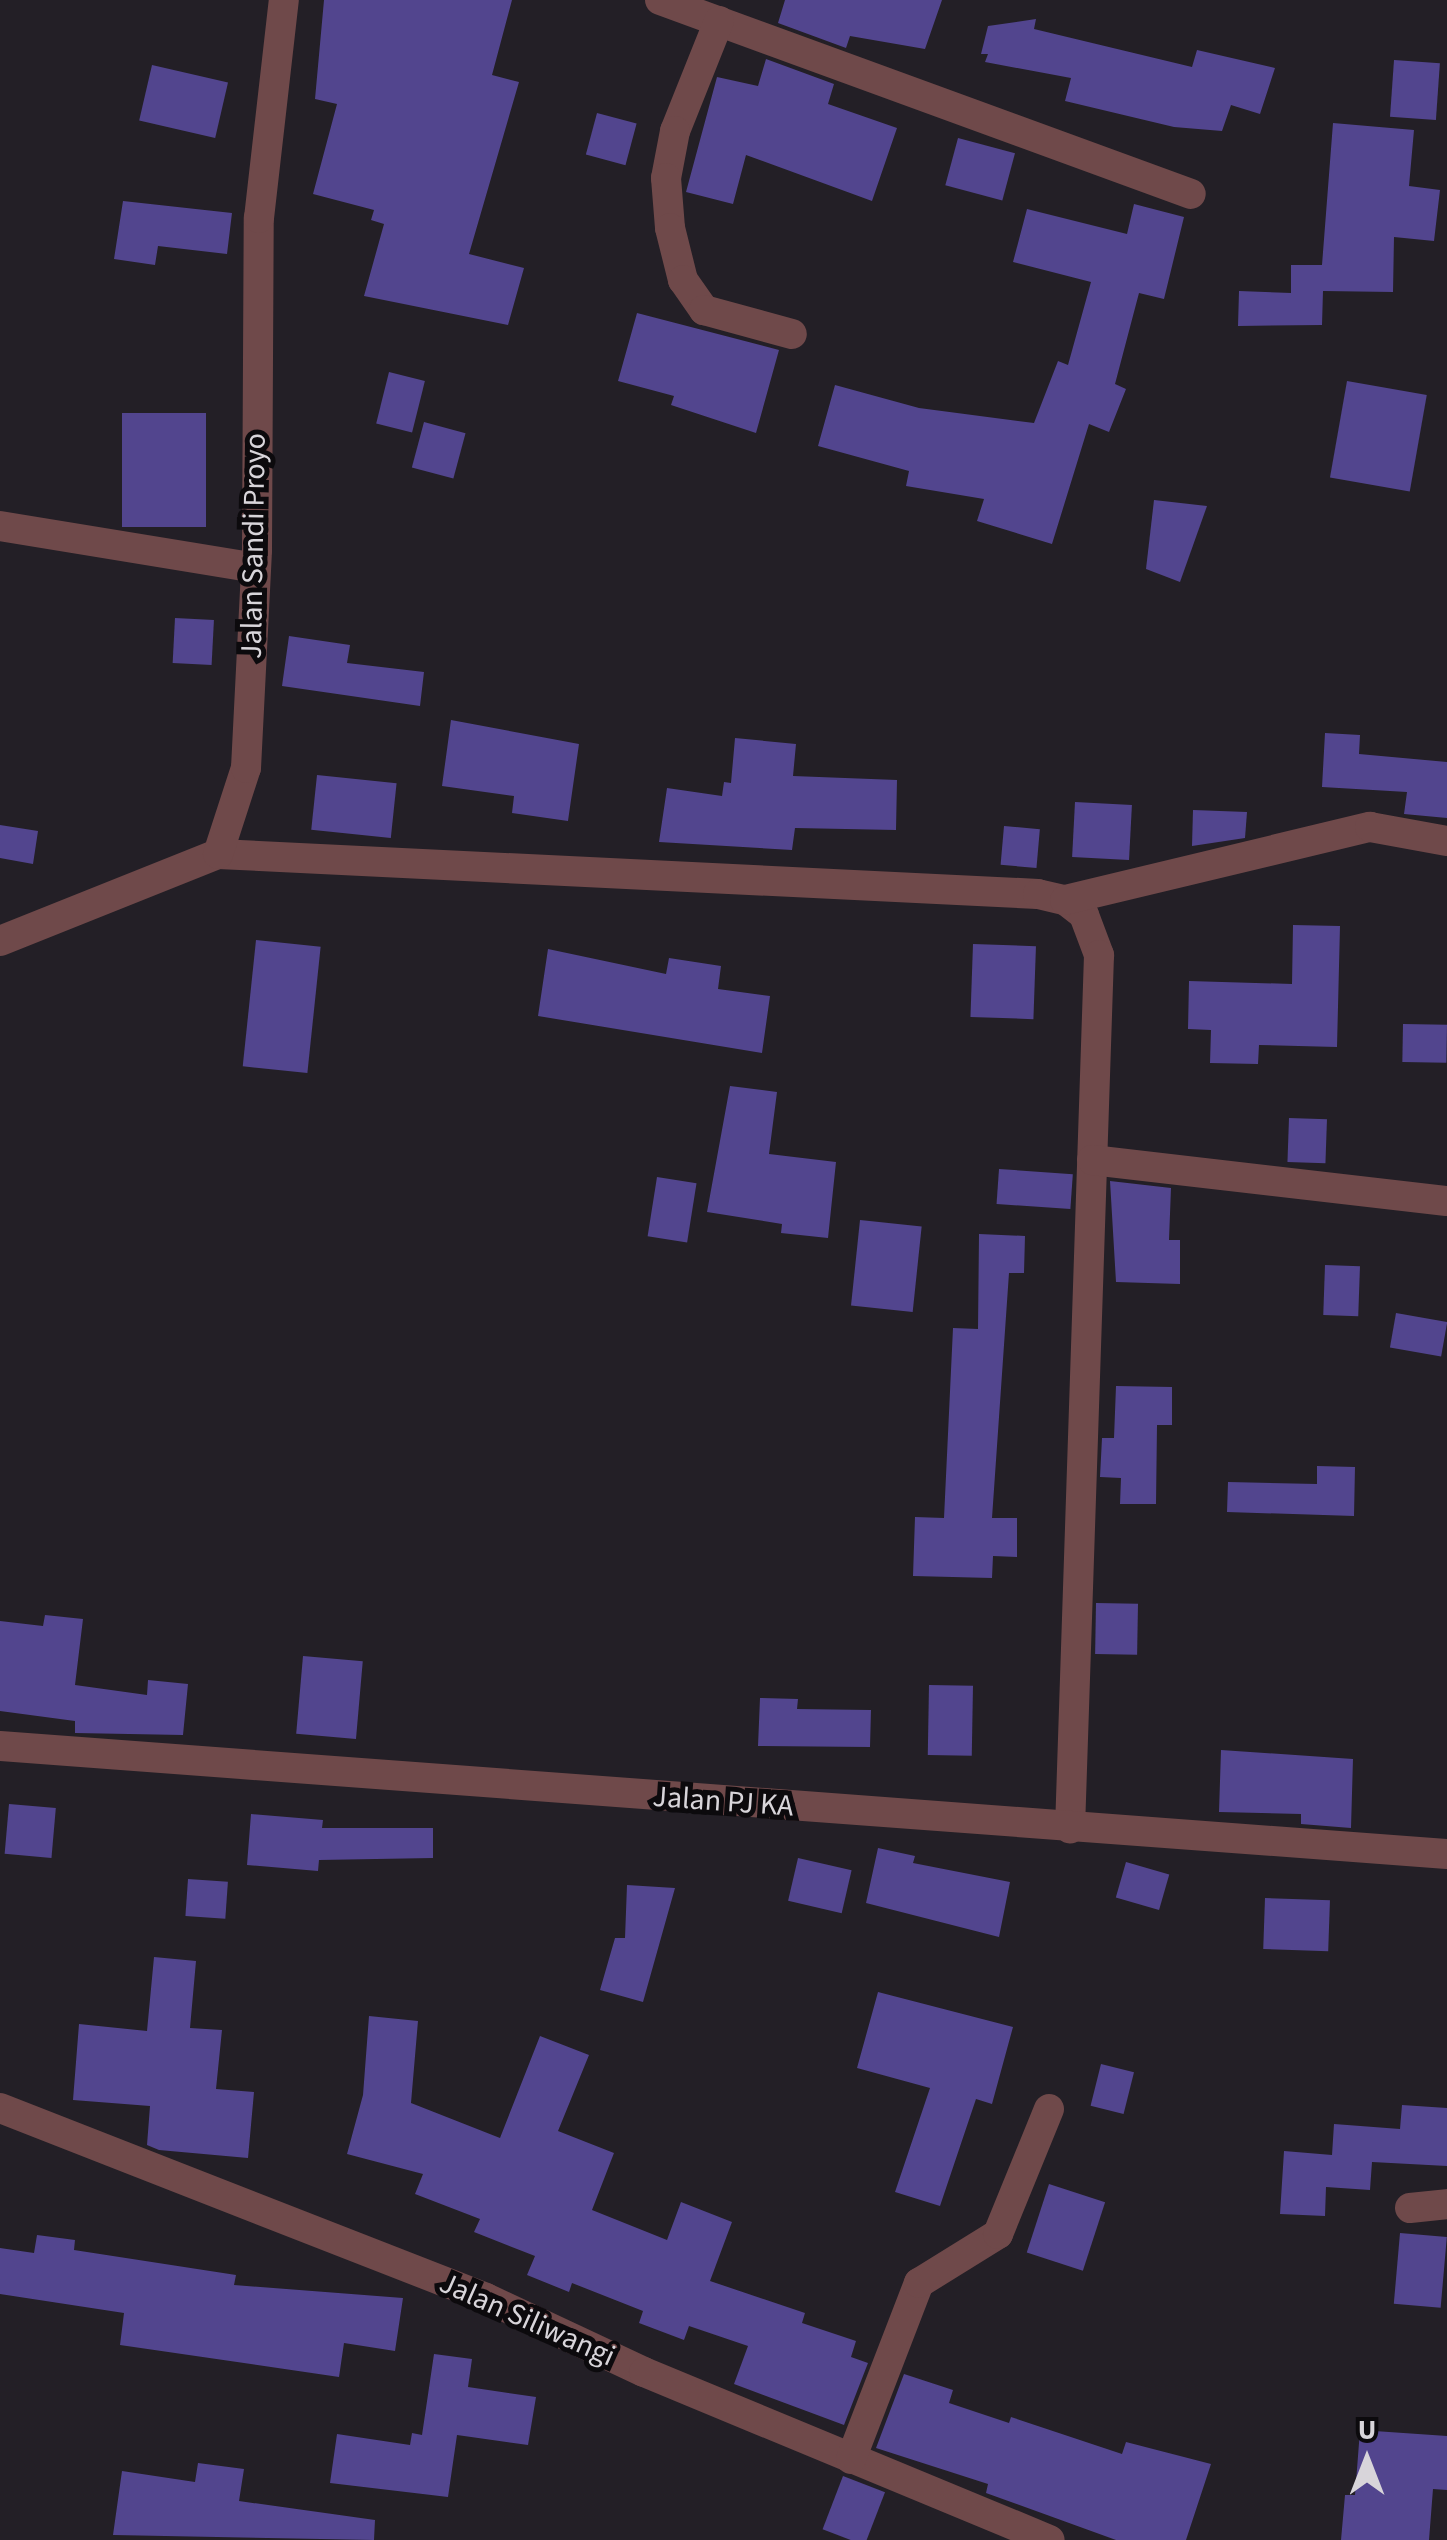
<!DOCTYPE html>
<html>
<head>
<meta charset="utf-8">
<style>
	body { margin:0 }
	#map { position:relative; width:1447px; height:2540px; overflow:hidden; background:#231f26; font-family:"Source Sans 3",sans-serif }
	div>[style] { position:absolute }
	.building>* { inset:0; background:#52458e; transform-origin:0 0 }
	.street>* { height:30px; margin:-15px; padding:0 15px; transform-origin:15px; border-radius:15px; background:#6f494a }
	span { translate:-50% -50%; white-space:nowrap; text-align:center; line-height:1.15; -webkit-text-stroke:10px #0c0a0d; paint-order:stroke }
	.street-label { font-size:30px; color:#d8d5da }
	.north { position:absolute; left:1317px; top:2410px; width:100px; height:100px; -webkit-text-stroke:8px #0c0a0d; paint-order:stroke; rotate:0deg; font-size:28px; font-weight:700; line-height:40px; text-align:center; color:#d8d5da }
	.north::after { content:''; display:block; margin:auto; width:35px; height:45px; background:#d8d5da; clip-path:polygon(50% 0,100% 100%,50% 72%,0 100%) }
</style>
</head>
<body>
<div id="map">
	<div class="building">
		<div style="clip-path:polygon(324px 0,512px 0,492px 75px,519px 82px,469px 254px,524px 268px,508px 325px,364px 296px,384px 224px,371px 220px,374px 210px,313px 194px,337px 104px,315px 99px)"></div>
		<div style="clip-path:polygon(785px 0,942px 0,925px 49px,850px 36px,846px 48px,778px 23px)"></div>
		<div style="clip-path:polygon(1036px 19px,1034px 29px,1192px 67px,1197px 50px,1275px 68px,1260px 114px,1231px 105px,1222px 131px,1174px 127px,1065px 101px,1071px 78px,985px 62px,988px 54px,981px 54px,988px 26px)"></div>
		<div style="clip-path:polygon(766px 59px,834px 84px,828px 104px,897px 128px,872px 201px,746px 155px,733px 204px,686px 192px,717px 77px,758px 86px)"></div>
		<div style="left:1394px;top:60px;width:46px;height:57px;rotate:4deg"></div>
		<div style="left:152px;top:65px;width:78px;height:57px;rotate:13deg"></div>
		<div style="left:597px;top:113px;width:41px;height:43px;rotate:15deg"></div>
		<div style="clip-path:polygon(1333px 123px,1414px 130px,1409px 186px,1440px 190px,1434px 241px,1394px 237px,1393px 292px,1323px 291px,1322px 325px,1238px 326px,1239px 291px,1291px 293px,1291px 265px,1322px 265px)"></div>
		<div style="left:958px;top:138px;width:59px;height:49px;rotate:15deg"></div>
		<div style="clip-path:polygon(123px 201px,232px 213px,227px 254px,158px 246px,155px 265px,114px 259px)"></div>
		<div style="clip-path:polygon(1134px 204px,1184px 217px,1164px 299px,1139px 293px,1115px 384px,1126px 389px,1109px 432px,1089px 424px,1052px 544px,977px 521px,984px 499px,906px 486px,909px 471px,818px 446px,835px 385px,919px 408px,1034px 423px,1058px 361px,1068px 365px,1091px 282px,1013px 262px,1027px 209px,1127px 234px)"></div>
		<div style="clip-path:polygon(637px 313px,779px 350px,756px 433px,671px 405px,674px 396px,618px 381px)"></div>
		<div style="left:389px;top:372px;width:37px;height:53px;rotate:14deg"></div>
		<div style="left:1347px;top:381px;width:81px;height:98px;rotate:10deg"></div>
		<div style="left:122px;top:413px;width:84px;height:114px"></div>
		<div style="left:424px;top:422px;width:43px;height:47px;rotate:15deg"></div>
		<div style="clip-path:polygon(1154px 500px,1207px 506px,1180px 582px,1146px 569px)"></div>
		<div style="left:175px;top:618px;width:39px;height:45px;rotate:3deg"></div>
		<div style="clip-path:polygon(289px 636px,350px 645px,347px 663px,424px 672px,420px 706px,282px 686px)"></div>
		<div style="clip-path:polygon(451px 720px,579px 744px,568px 821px,512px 813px,514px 796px,442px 786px)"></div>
		<div style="clip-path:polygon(1325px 733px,1360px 735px,1359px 754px,1447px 762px,1447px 818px,1404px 814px,1407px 792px,1322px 787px)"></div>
		<div style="clip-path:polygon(735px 738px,796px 744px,793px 776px,897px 780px,896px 830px,795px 828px,792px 850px,659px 842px,667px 788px,722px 796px,724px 782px,731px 783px)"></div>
		<div style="left:317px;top:775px;width:80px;height:55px;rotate:6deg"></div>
		<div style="left:1075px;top:802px;width:57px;height:55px;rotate:3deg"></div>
		<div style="clip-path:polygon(1193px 810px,1247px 812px,1245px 838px,1192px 846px)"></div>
		<div style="clip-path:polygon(0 825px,38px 831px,33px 864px,0 858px)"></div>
		<div style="left:1004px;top:826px;width:36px;height:39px;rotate:5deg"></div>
		<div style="clip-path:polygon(1293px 925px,1340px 926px,1337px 1047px,1259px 1045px,1258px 1064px,1210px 1063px,1211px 1030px,1188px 1029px,1189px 981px,1292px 984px)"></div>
		<div style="left:256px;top:940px;width:65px;height:127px;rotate:6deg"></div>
		<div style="left:973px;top:944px;width:63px;height:73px;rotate:2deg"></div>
		<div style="clip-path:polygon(548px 949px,666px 974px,669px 958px,721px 966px,718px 989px,770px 996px,762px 1053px,538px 1016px)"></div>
		<div style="left:1403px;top:1024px;width:44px;height:38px;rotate:1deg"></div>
		<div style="clip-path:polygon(730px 1086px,777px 1092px,769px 1154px,836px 1162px,828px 1238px,781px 1233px,782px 1224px,707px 1212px)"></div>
		<div style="left:1289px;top:1118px;width:38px;height:44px;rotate:2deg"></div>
		<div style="left:999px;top:1169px;width:74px;height:35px;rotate:4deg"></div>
		<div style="left:657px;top:1177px;width:40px;height:60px;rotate:9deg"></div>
		<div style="clip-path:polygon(1110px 1181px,1171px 1188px,1169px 1240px,1180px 1240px,1180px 1284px,1116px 1282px)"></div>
		<div style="left:860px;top:1220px;width:62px;height:86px;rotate:6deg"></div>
		<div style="clip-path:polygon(979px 1234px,1025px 1236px,1024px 1273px,1009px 1273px,992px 1518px,1017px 1518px,1017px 1557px,993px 1556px,992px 1578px,913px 1576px,915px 1517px,944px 1518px,953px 1328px,978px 1329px)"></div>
		<div style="left:1325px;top:1265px;width:35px;height:50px;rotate:2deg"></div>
		<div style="left:1396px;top:1313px;width:52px;height:35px;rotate:10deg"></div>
		<div style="clip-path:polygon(1116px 1386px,1172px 1387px,1172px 1425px,1157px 1425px,1156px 1504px,1120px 1504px,1121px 1478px,1100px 1477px,1102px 1438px,1114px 1438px)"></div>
		<div style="clip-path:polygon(1317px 1466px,1355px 1467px,1354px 1516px,1227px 1512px,1228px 1482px,1317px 1484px)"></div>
		<div style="left:1096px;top:1603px;width:42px;height:51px;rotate:1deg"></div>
		<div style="clip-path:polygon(45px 1615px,83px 1619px,75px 1685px,147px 1695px,148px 1680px,188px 1684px,183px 1735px,75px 1733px,75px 1721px,0 1711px,0 1621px,43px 1626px)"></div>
		<div style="left:303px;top:1656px;width:60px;height:78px;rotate:5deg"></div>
		<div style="left:929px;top:1685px;width:44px;height:70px;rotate:1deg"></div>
		<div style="clip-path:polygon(760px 1698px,798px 1699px,797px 1709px,871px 1710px,870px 1747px,758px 1746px)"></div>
		<div style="clip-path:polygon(1221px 1750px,1353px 1759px,1351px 1828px,1301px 1824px,1301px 1814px,1219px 1812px)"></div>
		<div style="left:9px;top:1804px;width:47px;height:50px;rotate:5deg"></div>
		<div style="clip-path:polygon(251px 1814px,323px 1820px,322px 1828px,433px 1828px,433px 1858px,319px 1860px,318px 1871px,247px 1865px)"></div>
		<div style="clip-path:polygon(878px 1848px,915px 1856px,913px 1863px,1010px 1882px,999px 1937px,866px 1903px)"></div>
		<div style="left:798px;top:1858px;width:55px;height:44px;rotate:13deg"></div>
		<div style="left:1126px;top:1862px;width:45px;height:37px;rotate:16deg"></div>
		<div style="left:188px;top:1879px;width:40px;height:37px;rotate:4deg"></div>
		<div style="clip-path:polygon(627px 1885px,675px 1888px,643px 2002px,600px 1990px,615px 1938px,625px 1938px)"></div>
		<div style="left:1265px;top:1898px;width:65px;height:51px;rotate:2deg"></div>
		<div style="clip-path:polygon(154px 1957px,196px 1961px,190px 2028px,222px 2030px,216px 2089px,254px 2092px,248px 2158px,159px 2150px,147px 2145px,150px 2106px,73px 2100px,79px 2024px,147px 2031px)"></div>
		<div style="clip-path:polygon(878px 1992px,1013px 2027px,992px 2104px,976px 2099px,940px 2206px,895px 2192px,930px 2088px,857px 2068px)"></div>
		<div style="clip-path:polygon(369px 2016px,418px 2021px,411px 2103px,500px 2138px,540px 2036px,589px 2055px,558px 2131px,614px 2153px,592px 2210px,667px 2240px,681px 2202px,732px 2222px,710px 2281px,805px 2313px,802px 2323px,856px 2341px,851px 2357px,868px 2363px,844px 2425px,734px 2384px,748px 2346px,689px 2326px,684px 2340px,639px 2323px,643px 2311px,572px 2283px,569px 2292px,527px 2275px,535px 2256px,474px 2232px,480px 2219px,415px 2194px,423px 2174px,347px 2154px,363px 2095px)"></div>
		<div style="left:1101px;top:2064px;width:34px;height:43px;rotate:14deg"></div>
		<div style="clip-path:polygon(1402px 2105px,1447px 2108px,1447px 2166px,1372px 2162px,1370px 2190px,1326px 2187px,1325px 2216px,1280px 2214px,1284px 2151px,1332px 2155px,1334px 2124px,1400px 2129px)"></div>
		<div style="left:1049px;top:2184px;width:59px;height:72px;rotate:18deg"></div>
		<div style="left:1400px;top:2233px;width:47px;height:71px;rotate:5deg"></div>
		<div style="clip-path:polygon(37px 2235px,75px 2240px,74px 2250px,236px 2275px,234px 2285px,403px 2298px,395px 2351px,344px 2343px,339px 2377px,120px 2345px,124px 2313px,0 2294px,0 2248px,34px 2253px)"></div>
		<div style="clip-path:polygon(434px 2354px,472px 2359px,468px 2387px,536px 2397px,528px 2445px,457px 2435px,448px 2497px,330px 2483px,337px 2434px,410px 2445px,412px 2433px,422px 2435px)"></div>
		<div style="clip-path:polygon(904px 2374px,953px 2390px,949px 2403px,1009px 2423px,1011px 2417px,1122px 2454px,1126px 2442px,1211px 2464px,1186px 2540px,1116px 2540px,986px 2493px,988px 2484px,876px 2448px)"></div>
		<div style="clip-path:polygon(1360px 2430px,1447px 2436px,1447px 2490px,1433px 2489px,1429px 2540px,1341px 2540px,1345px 2495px,1355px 2495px)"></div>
		<div style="clip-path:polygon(198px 2463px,244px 2469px,239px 2501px,375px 2520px,374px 2540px,113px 2535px,122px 2471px,195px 2482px)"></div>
		<div style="left:843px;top:2476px;width:45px;height:57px;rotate:21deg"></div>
	</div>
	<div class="street">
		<div style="left:660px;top:0;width:565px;rotate:20.07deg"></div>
		<div style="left:719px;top:21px;width:118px;rotate:111.8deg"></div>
		<div style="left:675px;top:131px;width:48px;rotate:100.8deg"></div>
		<div style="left:666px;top:178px;width:50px;rotate:85.4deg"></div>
		<div style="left:670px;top:228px;width:54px;rotate:76deg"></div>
		<div style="left:683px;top:280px;width:37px;rotate:55deg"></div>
		<div style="left:704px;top:310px;width:91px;rotate:15.3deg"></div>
		<div style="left:0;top:526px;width:259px;rotate:9.3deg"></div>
		<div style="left:218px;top:854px;width:821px;rotate:2.79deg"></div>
		<div style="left:1038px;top:894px;width:28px;rotate:13deg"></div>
		<div style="left:1065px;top:900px;width:24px;rotate:38deg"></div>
		<div style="left:1084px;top:915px;width:43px;rotate:69.4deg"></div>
		<div style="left:1099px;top:955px;width:874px;rotate:91.9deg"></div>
		<div style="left:1065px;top:900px;width:314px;rotate:-13.5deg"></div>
		<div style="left:1370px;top:827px;width:78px;rotate:10.3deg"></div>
		<div style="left:0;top:941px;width:235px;rotate:-21.8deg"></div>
		<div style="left:218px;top:854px;width:90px;rotate:-72deg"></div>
		<div style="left:246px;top:768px;width:218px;rotate:-87.1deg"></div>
		<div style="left:257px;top:550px;width:332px;rotate:-89.7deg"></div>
		<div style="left:259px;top:218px;width:219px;rotate:-83.5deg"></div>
		<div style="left:1092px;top:1160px;width:357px;rotate:6.6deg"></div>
		<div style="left:0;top:1746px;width:1451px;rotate:4.27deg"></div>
		<div style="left:0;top:2108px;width:522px;rotate:21.35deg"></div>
		<div style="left:486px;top:2298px;width:174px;rotate:25.1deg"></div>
		<div style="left:644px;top:2372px;width:439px;rotate:22.5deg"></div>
		<div style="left:1410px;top:2208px;width:37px;rotate:-6deg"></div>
		<div style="left:851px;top:2459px;width:189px;rotate:-68.9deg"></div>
		<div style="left:919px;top:2283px;width:93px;rotate:-31.8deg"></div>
		<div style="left:998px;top:2234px;width:135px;rotate:-67.8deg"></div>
	</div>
	<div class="street-label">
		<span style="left:254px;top:546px;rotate:-89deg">Jalan Sandi Proyo</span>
		<span style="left:723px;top:1802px;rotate:4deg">Jalan PJ KA</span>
		<span style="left:527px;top:2320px;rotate:24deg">Jalan Siliwangi</span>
	</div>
	<div class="north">U</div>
</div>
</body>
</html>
